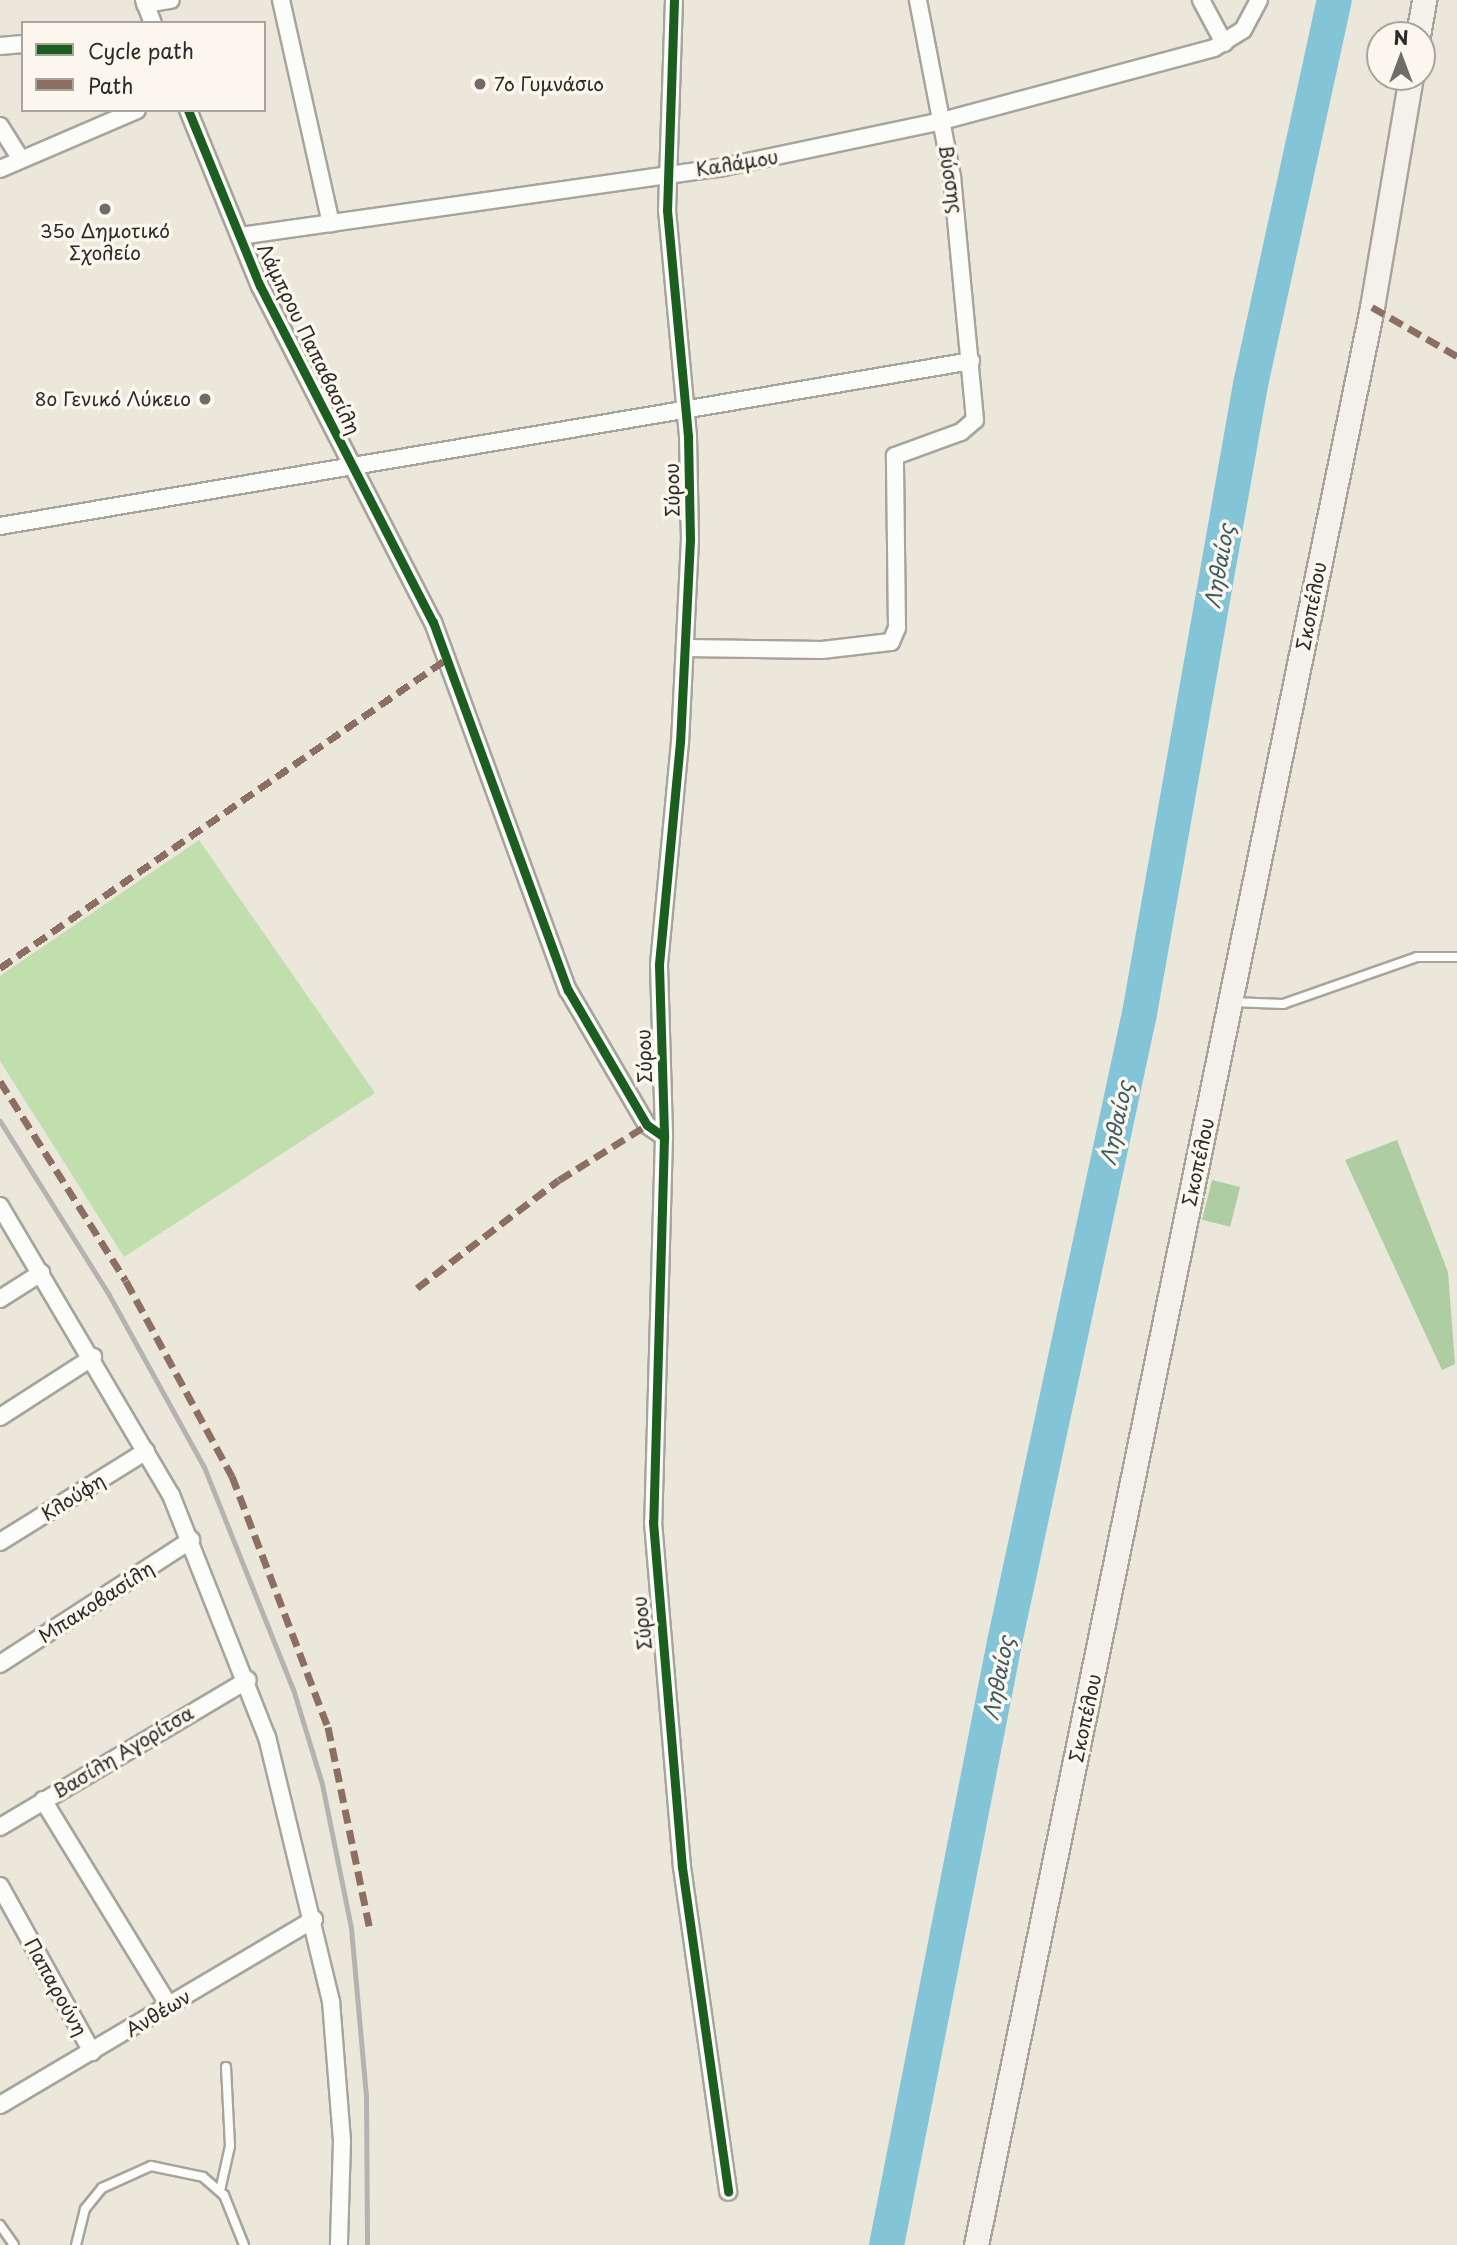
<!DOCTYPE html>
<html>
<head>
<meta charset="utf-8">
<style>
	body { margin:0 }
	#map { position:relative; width:1457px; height:2245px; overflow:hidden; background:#ebe8db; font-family:"Playpen Sans",sans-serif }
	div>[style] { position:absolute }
	.green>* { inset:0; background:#c1dead }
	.forest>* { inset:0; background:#afcda2; transform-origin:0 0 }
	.river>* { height:35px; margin:-17.5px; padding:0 17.5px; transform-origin:17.5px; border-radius:17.5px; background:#83c4d7 }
	.roads { filter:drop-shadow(2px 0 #a6a49c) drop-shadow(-2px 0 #a6a49c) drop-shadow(0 2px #a6a49c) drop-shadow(0 -2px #a6a49c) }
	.service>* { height:8px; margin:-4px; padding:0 4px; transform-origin:4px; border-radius:4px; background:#fcfcfa }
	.minor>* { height:16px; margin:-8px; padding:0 8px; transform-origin:8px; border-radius:8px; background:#fcfcfa }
	.secondary>* { height:23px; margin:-11.5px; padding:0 11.5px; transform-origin:11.5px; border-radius:11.5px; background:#f4f1eb }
	.rail>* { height:5px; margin:-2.5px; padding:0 2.5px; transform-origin:2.5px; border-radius:2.5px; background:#b4b3b1 }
	.quiet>* { height:7px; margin-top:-3.5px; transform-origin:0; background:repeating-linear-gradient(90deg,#8d6e63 0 14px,transparent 0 21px) }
	.cycleway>* { height:9px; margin:-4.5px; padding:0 4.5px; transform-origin:4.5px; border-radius:4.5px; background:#1b5e20 }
	.dots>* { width:19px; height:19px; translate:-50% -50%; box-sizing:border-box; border:4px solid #fbf7ec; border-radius:50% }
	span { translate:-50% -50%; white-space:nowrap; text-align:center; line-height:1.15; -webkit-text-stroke:7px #fbf7ec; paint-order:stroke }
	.poi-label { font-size:19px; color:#2b2b2b }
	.left { translate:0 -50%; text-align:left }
	.right { translate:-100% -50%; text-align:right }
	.street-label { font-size:19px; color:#2b2b2b }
	.water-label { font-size:21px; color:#3a5b66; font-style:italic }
	.legend { position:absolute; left:21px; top:21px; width:245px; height:91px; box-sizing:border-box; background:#fbf7ec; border:2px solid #a8a59f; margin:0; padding:9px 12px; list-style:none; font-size:21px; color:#2b2b2b }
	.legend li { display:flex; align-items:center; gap:14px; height:35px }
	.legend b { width:35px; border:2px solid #a8a59f }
	.north { position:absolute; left:1366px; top:21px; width:70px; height:70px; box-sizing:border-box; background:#fbf7ec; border:2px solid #a8a59f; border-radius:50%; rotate:0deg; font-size:19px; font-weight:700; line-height:28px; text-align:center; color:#2b2b2b }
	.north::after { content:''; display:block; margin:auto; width:24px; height:32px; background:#6e6d69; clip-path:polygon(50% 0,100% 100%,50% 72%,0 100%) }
</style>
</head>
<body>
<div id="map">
	<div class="green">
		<div style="clip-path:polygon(199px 840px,375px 1093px,124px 1257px,0 1061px,0 976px)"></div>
	</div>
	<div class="forest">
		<div style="clip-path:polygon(1397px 1140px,1448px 1272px,1455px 1364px,1442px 1370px,1345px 1160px)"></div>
		<div style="left:1212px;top:1180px;width:29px;height:41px;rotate:14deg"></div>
	</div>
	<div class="river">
		<div style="left:886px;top:2245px;width:614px;rotate:-78.93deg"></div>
		<div style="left:1004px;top:1642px;width:643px;rotate:-77.89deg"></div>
		<div style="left:1139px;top:1013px;width:639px;rotate:-79.99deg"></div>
		<div style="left:1250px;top:384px;width:393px;rotate:-77.7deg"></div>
	</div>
	<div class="roads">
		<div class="service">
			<div style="left:1231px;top:1002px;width:52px;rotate:2.2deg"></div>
			<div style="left:1283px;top:1004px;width:142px;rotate:-19.3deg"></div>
			<div style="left:1417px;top:957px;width:40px"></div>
			<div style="left:220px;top:2191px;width:46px;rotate:-77.5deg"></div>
			<div style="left:230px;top:2146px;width:79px;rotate:-92.9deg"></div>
			<div style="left:0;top:2225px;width:24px;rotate:55deg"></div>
			<div style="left:76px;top:2245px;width:37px;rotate:-76deg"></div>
			<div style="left:85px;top:2209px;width:27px;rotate:-51deg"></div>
			<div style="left:102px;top:2188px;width:54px;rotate:-24.2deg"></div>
			<div style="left:151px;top:2166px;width:53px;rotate:11.9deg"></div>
			<div style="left:203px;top:2177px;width:28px;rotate:41deg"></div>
			<div style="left:224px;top:2195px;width:54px;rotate:68.2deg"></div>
		</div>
		<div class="minor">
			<div style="left:144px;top:0;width:25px;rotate:69deg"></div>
			<div style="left:281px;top:0;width:229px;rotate:77.4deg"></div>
			<div style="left:674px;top:0;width:210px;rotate:91.9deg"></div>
			<div style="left:667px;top:210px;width:227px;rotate:84.7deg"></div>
			<div style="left:688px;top:436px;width:103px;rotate:88.9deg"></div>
			<div style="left:690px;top:539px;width:203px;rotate:92.8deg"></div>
			<div style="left:680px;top:742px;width:224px;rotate:95.4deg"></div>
			<div style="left:659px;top:965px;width:172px;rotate:88.3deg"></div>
			<div style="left:664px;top:1137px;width:385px;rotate:91.6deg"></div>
			<div style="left:653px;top:1522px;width:346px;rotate:85.2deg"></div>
			<div style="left:682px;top:1867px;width:328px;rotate:81.9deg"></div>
			<div style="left:1201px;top:0;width:49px;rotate:61.9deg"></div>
			<div style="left:145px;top:4px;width:26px;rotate:-9deg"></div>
			<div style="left:0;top:46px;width:23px;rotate:-5deg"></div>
			<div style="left:188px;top:110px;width:190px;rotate:67.8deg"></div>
			<div style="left:260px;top:286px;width:378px;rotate:62.8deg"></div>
			<div style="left:433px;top:622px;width:392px;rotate:69.9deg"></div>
			<div style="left:568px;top:990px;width:156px;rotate:59.7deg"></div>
			<div style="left:647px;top:1125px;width:21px;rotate:35deg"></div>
			<div style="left:0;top:126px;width:39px;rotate:58deg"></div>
			<div style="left:0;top:169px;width:149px;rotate:-23.3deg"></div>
			<div style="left:240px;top:236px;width:484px;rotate:-8.1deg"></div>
			<div style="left:719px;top:168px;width:228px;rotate:-11.9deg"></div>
			<div style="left:942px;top:121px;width:282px;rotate:-15deg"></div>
			<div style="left:1214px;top:48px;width:34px;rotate:-32deg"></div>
			<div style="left:1243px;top:30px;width:34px;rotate:-62deg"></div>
			<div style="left:0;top:526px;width:985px;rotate:-9.64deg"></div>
			<div style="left:687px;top:648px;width:135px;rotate:0.8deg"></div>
			<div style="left:822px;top:650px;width:69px;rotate:-6.6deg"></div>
			<div style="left:891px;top:642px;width:15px;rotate:-67deg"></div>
			<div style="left:897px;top:628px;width:172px;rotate:-90.7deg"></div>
			<div style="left:895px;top:456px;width:70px;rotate:-20deg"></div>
			<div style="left:961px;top:432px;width:18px;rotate:-41deg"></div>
			<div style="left:975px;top:420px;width:244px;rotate:-95.4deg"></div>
			<div style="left:952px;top:177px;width:180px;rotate:-100.9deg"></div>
			<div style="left:0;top:1206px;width:336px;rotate:59.4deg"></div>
			<div style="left:171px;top:1495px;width:260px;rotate:68.4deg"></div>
			<div style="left:267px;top:1737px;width:272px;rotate:76.4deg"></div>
			<div style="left:331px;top:2001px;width:140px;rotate:85.5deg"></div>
			<div style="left:342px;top:2141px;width:104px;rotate:91.7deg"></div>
			<div style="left:0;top:1299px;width:49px;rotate:-32.4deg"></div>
			<div style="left:0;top:1417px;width:111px;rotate:-32.8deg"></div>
			<div style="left:0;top:1542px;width:172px;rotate:-31.9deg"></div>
			<div style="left:0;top:1664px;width:228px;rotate:-33deg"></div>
			<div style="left:43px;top:1800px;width:241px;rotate:58.5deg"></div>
			<div style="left:0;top:1827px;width:288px;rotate:-30.7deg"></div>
			<div style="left:0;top:1886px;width:190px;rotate:61deg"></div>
			<div style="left:0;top:2105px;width:365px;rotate:-30.6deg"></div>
		</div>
		<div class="secondary">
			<div style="left:1418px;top:35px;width:36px;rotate:-80deg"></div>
			<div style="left:976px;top:2245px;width:1978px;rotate:-78.45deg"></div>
			<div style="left:1372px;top:307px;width:233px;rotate:-80.4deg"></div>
		</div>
	</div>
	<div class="rail">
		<div style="left:0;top:1121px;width:205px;rotate:57.9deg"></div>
		<div style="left:109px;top:1295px;width:196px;rotate:61.1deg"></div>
		<div style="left:204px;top:1467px;width:239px;rotate:68.2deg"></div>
		<div style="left:293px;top:1689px;width:99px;rotate:73deg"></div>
		<div style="left:322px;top:1784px;width:147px;rotate:78.6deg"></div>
		<div style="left:351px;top:1928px;width:168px;rotate:84.9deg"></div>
		<div style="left:366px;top:2095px;width:150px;rotate:89.6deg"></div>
	</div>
	<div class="quiet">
		<div style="left:1372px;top:307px;width:98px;rotate:30deg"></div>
		<div style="left:0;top:968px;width:545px;rotate:-34.68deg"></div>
		<div style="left:0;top:1081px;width:236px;rotate:57.8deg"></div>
		<div style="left:126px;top:1281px;width:222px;rotate:61.5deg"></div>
		<div style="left:232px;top:1476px;width:269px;rotate:69.1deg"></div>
		<div style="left:328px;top:1727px;width:206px;rotate:78.3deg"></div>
		<div style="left:417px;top:1288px;width:178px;rotate:-37.3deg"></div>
		<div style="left:559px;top:1180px;width:104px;rotate:-32deg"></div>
	</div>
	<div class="cycleway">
		<div style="left:674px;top:0;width:210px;rotate:91.9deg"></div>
		<div style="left:667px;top:210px;width:227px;rotate:84.7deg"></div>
		<div style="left:688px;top:436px;width:103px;rotate:88.9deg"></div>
		<div style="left:690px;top:539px;width:203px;rotate:92.8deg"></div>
		<div style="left:680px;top:742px;width:224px;rotate:95.4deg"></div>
		<div style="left:659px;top:965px;width:172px;rotate:88.3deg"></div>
		<div style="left:664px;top:1137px;width:385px;rotate:91.6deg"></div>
		<div style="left:653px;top:1522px;width:346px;rotate:85.2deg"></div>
		<div style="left:682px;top:1867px;width:328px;rotate:81.9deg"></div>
		<div style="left:188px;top:110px;width:190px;rotate:67.8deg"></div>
		<div style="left:260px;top:286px;width:378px;rotate:62.8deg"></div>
		<div style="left:433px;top:622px;width:392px;rotate:69.9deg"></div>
		<div style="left:568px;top:990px;width:156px;rotate:59.7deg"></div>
		<div style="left:647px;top:1125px;width:21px;rotate:35deg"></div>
	</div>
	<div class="dots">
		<div style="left:480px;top:84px;background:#6e6d69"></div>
		<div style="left:105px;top:209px;background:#6e6d69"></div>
		<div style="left:205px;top:399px;background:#6e6d69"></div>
	</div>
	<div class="poi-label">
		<span class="left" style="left:494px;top:84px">7ο Γυμνάσιο</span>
		<span style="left:105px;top:242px">35ο Δημοτικό<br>Σχολείο</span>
		<span class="right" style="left:191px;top:399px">8ο Γενικό Λύκειο</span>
	</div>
	<div class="street-label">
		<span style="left:737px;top:163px;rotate:-9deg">Καλάμου</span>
		<span style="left:951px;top:179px;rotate:81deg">Βύσσης</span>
		<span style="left:309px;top:339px;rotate:64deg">Λάμπρου Παπαβασίλη</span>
		<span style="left:672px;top:490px;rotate:-91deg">Σύρου</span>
		<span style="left:1311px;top:606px;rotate:-79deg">Σκοπέλου</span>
		<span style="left:644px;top:1056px;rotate:-92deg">Σύρου</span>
		<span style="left:1198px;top:1162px;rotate:-78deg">Σκοπέλου</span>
		<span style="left:73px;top:1497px;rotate:-32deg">Κλούφη</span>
		<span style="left:96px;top:1602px;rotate:-33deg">Μπακοβασίλη</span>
		<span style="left:642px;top:1623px;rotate:-96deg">Σύρου</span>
		<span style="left:1085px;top:1718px;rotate:-78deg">Σκοπέλου</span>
		<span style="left:123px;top:1752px;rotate:-31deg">Βασίλη Αγορίτσα</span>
		<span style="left:56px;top:1987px;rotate:61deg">Παπαρούνη</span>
		<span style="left:158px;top:2013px;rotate:-31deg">Ανθέων</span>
	</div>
	<div class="water-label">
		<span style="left:1218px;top:566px;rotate:-80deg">Ληθαίος</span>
		<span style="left:1115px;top:1123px;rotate:-78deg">Ληθαίος</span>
		<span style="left:997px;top:1678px;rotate:-79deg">Ληθαίος</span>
	</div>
	<ul class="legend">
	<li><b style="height:9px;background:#1b5e20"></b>Cycle path</li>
	<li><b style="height:9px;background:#8d6e63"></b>Path</li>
	</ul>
	<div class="north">N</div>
</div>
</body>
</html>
